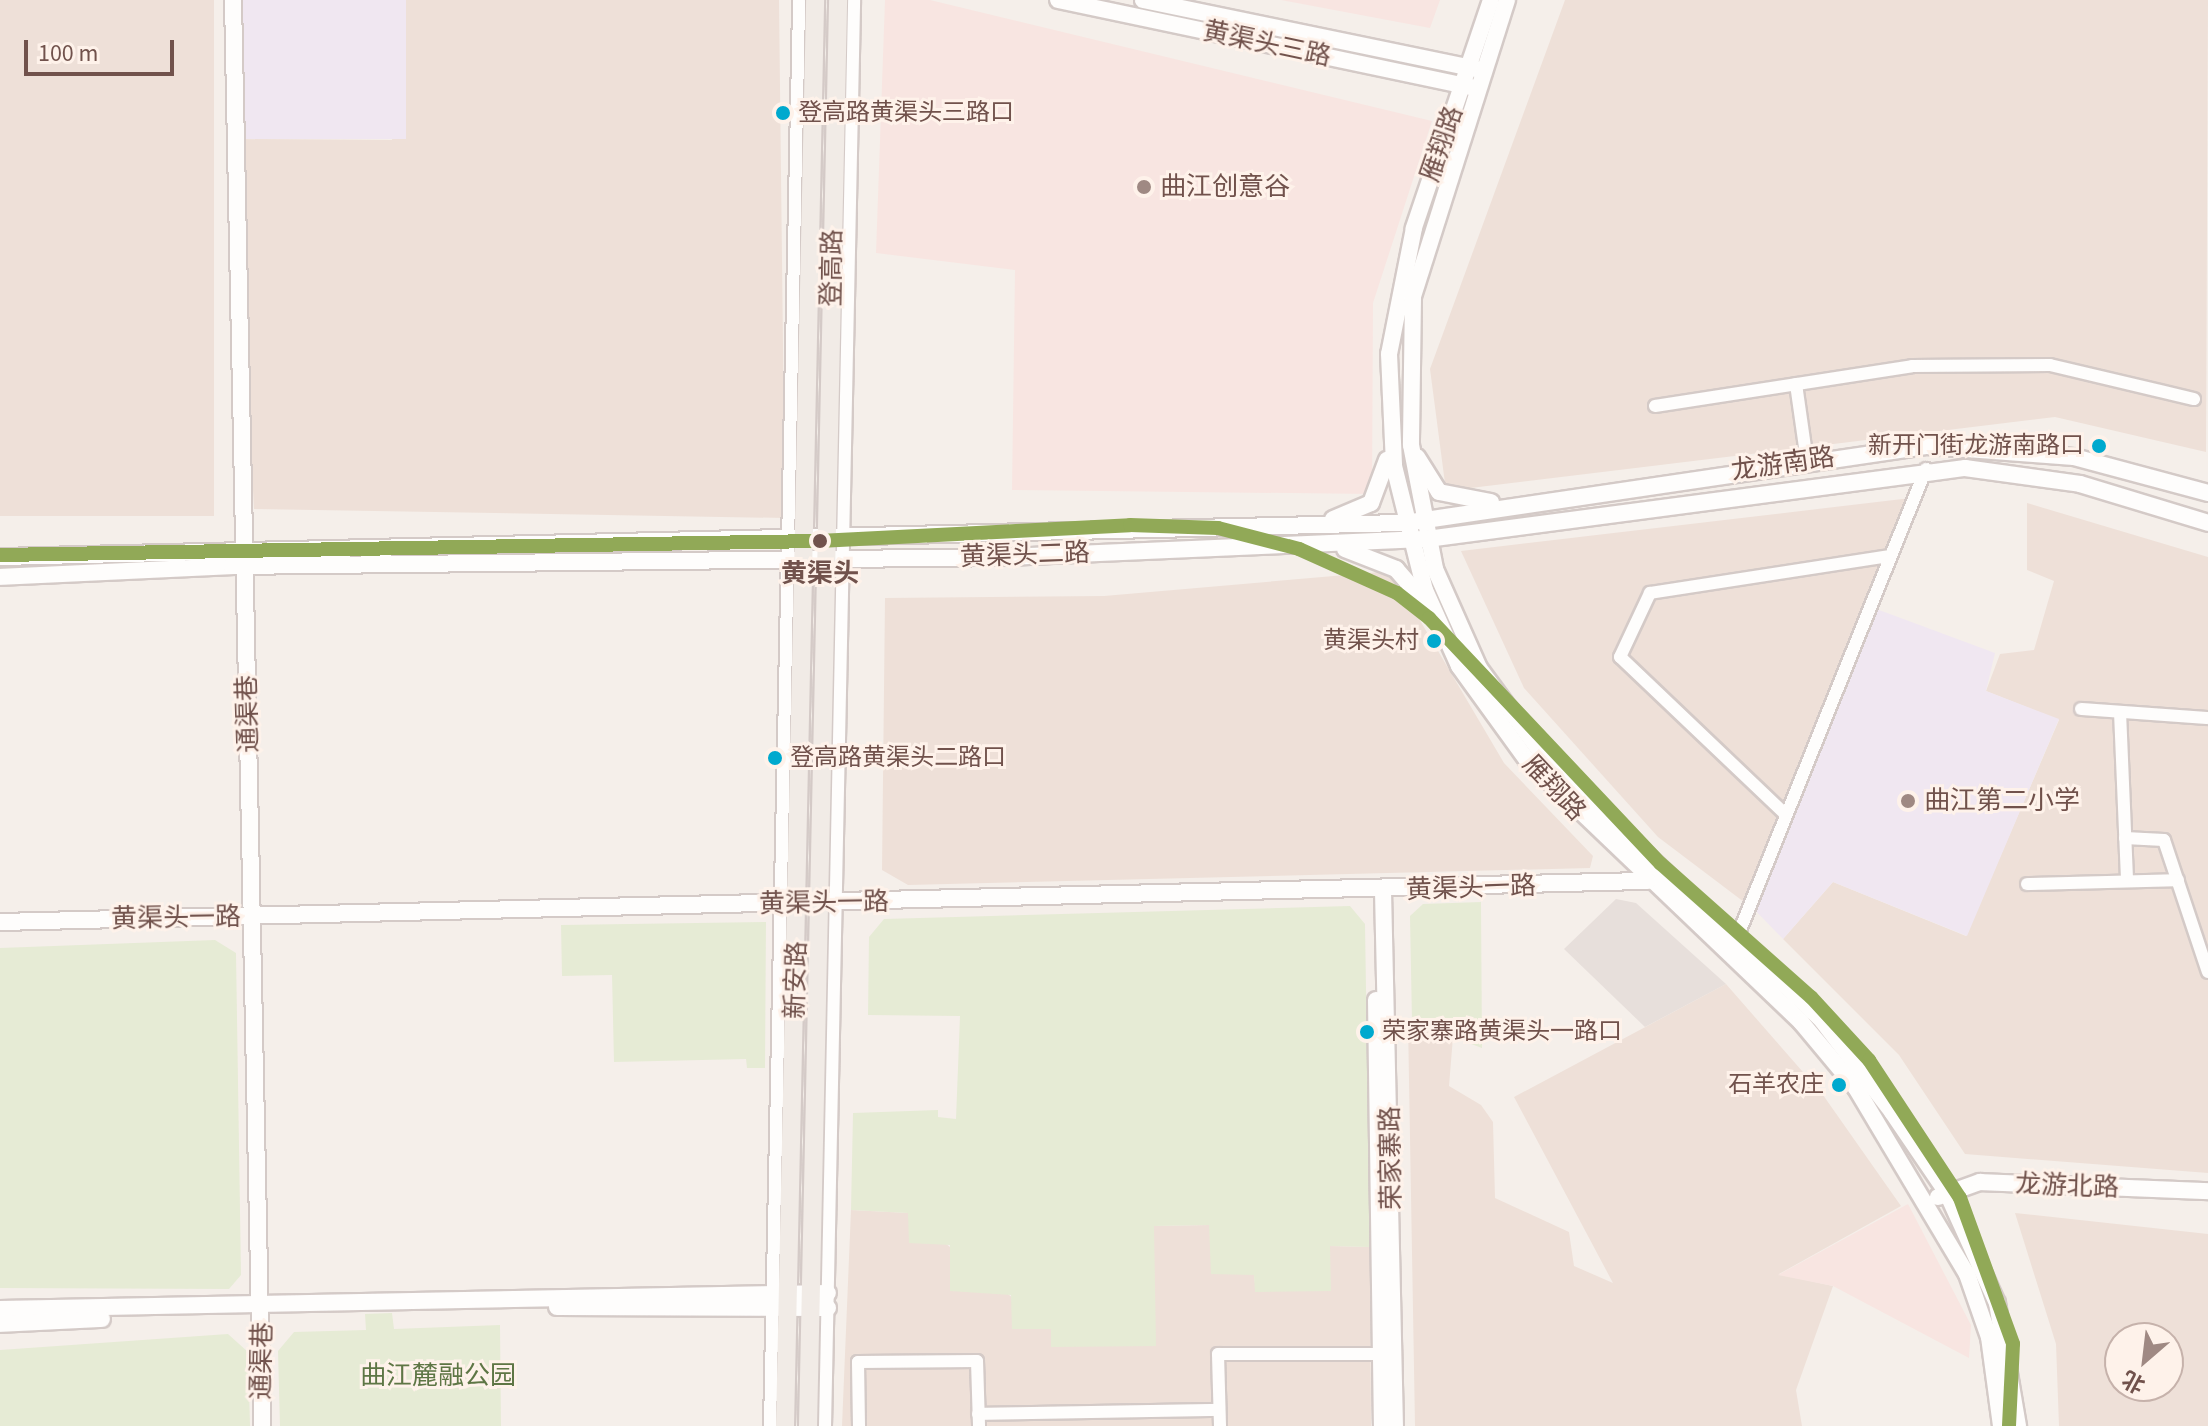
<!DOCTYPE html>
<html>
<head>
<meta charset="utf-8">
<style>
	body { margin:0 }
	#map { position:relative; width:2208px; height:1426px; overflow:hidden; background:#f5efea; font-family:"Source Sans 3","Noto Sans SC",sans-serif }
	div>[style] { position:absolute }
	.residential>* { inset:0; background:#eee0d8; transform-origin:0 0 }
	.commercial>* { inset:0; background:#f8e5e1 }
	.industrial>* { inset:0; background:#e7dfdb }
	.education>* { inset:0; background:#f0e7f1; transform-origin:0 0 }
	.green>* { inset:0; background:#e6ebd5 }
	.roads { filter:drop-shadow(2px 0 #d4cac7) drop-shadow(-2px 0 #d4cac7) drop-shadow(0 2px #d4cac7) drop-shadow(0 -2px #d4cac7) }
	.street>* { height:12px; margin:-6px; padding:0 6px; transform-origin:6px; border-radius:6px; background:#fefdfc }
	.secondary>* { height:16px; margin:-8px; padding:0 8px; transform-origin:8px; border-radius:8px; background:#fefdfc }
	.primary>* { height:18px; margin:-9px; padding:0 9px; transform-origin:9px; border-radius:9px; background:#f1ebe6 }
	.metro-1>* { height:14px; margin:-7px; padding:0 7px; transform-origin:7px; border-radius:7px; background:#91a957 }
	.dots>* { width:22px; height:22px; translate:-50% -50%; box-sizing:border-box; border:4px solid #fef2ea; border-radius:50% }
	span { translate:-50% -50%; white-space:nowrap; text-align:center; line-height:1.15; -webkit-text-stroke:6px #fef2ea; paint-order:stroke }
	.bus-label { font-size:24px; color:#71524c }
	.left { translate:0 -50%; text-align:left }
	.right { translate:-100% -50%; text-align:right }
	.street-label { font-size:26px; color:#71524c }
	.poi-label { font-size:26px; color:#71524c }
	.stop-label { font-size:26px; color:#71524c; font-weight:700 }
	.park-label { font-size:26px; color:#5e7645 }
	.north { position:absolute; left:2104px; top:1322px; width:80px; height:80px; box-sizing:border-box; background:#fef2ea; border:2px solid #c6b2ab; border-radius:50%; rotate:208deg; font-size:22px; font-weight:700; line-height:32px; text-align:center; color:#71524c }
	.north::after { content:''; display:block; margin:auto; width:28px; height:36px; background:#9f8983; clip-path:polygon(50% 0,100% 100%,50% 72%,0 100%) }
	.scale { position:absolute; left:24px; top:40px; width:150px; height:36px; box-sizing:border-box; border:4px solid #71524c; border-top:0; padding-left:10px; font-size:24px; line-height:28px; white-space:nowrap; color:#71524c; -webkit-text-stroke:6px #fef2ea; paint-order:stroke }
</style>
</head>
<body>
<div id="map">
	<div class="residential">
		<div style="left:0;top:0;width:214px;height:516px"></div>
		<div style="clip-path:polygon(406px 0,779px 0,785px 518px,254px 509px,235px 139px,392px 140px)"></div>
		<div style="clip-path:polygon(1565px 0,2208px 0,2206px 452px,2055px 417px,1446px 491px,1430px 369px)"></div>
		<div style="clip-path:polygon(1911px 498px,1744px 902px,1658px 837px,1524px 688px,1461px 551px)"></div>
		<div style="clip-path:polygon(2027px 503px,2208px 557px,2208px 1173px,1965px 1154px,1899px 1055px,1783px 939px,1833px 882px,1966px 936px,2059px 720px,1986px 691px,2000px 654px,2034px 650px,2054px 581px,2027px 570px)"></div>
		<div style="clip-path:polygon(1380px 572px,1398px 583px,1504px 763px,1593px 856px,1590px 868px,908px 885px,882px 870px,885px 598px,1104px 596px)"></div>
		<div style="clip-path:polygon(1726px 984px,1823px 1095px,1901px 1206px,1779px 1274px,1833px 1286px,1796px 1390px,1802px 1426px,1415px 1426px,1408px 1022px,1453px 1037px,1449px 1086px,1481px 1105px,1493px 1122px,1495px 1198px,1569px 1232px,1574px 1266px,1613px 1283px,1514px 1097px)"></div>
		<div style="clip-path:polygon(851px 1210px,908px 1213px,1051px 1329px,1052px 1347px,1153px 1226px,1209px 1225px,1254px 1275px,1256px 1292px,1330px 1246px,1370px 1247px,1371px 1426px,842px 1426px)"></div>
		<div style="clip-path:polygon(evenodd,2015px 1213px,2208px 1234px,2208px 1426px,2059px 1426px,2056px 1344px,2015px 1213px,2120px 1338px,2168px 1338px,2168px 1386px,2120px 1386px,2120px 1338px)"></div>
	</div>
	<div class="commercial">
		<div style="clip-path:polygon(885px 0,930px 0,1432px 121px,1373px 303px,1372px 494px,1012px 490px,1015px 270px,876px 253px)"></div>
		<div style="clip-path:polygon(1281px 0,1440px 0,1430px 28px)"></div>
		<div style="clip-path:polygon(1908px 1204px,1971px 1325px,1969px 1358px,1833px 1286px,1778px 1275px)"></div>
	</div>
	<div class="industrial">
		<div style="clip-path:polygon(1616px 899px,1636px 903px,1726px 984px,1645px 1027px,1564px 949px)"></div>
	</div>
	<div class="education">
		<div style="left:240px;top:0;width:166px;height:139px"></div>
		<div style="clip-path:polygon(1871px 607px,1995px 653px,1986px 691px,2059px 719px,1967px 936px,1833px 882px,1783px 939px,1750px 905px)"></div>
	</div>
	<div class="green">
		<div style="clip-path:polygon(1481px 902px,1482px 1048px,1412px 1022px,1410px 916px,1423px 904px)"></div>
		<div style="clip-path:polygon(1350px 906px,1365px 924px,1370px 1247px,1330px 1246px,1331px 1291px,1255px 1292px,1254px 1275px,1211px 1274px,1209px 1225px,1154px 1226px,1156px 1346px,1051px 1347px,1051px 1329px,1012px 1329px,1011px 1295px,950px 1291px,950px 1245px,909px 1243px,908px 1213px,851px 1210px,853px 1113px,938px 1110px,938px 1117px,956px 1119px,960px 1016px,868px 1015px,869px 937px,884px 919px)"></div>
		<div style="clip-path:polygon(766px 922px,765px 1068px,747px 1068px,746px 1059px,614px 1062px,612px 975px,562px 976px,561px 925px)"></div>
		<div style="clip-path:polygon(215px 940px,236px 953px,241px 1275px,229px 1289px,0 1288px,0 948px)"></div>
		<div style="clip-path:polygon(392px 1313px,394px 1329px,500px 1325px,501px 1426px,280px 1426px,278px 1351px,294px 1332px,366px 1330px,365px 1314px)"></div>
		<div style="clip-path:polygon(228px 1334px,248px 1352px,250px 1426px,0 1426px,0 1350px)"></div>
	</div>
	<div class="roads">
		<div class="street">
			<div style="left:1796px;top:384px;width:78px;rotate:81.9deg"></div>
			<div style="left:1655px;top:406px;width:260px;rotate:-8.8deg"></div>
			<div style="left:1912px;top:366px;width:138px;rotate:-0.4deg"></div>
			<div style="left:2050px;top:365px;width:148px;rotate:13.3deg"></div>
			<div style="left:2081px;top:709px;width:127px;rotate:4.1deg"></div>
			<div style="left:2120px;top:712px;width:169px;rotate:87.6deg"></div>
			<div style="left:1783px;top:812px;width:225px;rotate:-136.4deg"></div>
			<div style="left:1620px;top:657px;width:71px;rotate:-64.9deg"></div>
			<div style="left:1650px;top:593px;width:242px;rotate:-8.8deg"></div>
			<div style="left:2125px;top:838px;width:39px;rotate:3deg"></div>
			<div style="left:2164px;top:840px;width:139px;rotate:71.6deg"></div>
			<div style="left:2027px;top:884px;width:151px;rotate:-1.5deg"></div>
			<div style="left:1736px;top:940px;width:508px;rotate:-68.03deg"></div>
			<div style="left:978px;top:1414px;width:241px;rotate:-1deg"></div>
			<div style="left:770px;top:1426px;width:1426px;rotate:-88.83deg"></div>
			<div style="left:825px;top:1426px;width:1426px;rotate:-88.83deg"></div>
			<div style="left:859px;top:1426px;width:64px;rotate:-90.9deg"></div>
			<div style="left:858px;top:1362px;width:119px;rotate:-0.5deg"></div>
			<div style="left:977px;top:1361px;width:65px;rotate:88.2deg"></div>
			<div style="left:1220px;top:1426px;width:72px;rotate:-91.6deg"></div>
			<div style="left:1218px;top:1354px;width:163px"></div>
		</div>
		<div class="secondary">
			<div style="left:233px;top:0;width:1426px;rotate:88.83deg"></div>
			<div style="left:1058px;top:0;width:423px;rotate:11.9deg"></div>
			<div style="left:1143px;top:0;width:340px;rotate:11.7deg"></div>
			<div style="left:1491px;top:0;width:241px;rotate:108.7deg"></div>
			<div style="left:1414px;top:228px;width:128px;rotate:101.2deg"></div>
			<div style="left:1389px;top:354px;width:112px;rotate:87.4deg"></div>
			<div style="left:1394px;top:466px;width:128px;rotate:76deg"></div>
			<div style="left:1425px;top:590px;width:83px;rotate:65.9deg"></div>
			<div style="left:1459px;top:666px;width:116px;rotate:54.1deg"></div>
			<div style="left:1527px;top:760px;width:379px;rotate:43.7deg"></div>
			<div style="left:1801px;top:1022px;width:86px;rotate:50.2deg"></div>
			<div style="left:1856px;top:1088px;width:217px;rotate:59.2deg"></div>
			<div style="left:1967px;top:1274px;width:67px;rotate:70.8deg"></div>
			<div style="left:1989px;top:1337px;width:90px;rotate:82.3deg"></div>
			<div style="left:1507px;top:0;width:312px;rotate:107.6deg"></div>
			<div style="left:1413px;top:297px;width:148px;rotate:90.8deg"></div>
			<div style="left:1411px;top:445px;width:126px;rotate:79deg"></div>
			<div style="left:1435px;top:569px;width:108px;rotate:66deg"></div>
			<div style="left:1479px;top:668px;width:117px;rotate:53.7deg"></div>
			<div style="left:1548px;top:762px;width:374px;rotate:43.3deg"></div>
			<div style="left:1820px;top:1018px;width:118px;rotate:52.5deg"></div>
			<div style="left:1892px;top:1112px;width:98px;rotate:55.8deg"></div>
			<div style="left:1947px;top:1193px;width:121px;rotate:65.6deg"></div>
			<div style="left:1997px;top:1303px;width:125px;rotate:80.3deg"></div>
			<div style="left:1417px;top:457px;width:41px;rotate:57.8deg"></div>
			<div style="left:1439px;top:492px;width:53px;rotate:10.9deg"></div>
			<div style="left:1333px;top:519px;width:41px;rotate:-22.8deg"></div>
			<div style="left:1371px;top:503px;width:46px;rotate:-69.6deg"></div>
			<div style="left:1345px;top:549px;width:55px;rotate:21.4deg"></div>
			<div style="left:1396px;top:569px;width:41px;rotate:48.9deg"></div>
			<div style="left:0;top:557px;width:1405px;rotate:-1.39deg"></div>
			<div style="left:1405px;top:523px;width:528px;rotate:-8.39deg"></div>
			<div style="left:1927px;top:446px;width:147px;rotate:4.3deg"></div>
			<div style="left:2074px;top:457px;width:139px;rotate:15deg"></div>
			<div style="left:0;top:577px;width:232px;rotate:-2.7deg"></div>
			<div style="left:232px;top:566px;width:777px;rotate:-0.66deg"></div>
			<div style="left:1009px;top:557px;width:418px;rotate:-2.5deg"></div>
			<div style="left:1427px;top:539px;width:543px;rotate:-7.52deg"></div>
			<div style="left:1965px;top:468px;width:116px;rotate:7.9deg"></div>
			<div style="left:2080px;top:484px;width:134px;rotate:16.9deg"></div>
			<div style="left:1383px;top:891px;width:535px;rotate:88.72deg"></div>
			<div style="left:0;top:922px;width:1648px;rotate:-1.43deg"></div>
			<div style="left:1376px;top:1000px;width:426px;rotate:89.2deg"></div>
			<div style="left:1938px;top:1197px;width:45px;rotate:-19.7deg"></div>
			<div style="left:1980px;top:1182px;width:228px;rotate:2.3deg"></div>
			<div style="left:557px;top:1307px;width:271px;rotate:0.2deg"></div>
			<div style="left:0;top:1309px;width:828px;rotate:-1.11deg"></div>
			<div style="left:0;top:1324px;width:102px;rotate:-2.8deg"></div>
		</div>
		<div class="primary">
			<div style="left:785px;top:1426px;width:1426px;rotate:-88.79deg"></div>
			<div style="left:808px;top:1426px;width:1426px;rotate:-88.79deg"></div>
		</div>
	</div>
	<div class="metro-1">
		<div style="left:0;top:555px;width:819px;rotate:-0.98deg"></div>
		<div style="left:819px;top:541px;width:311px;rotate:-2.9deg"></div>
		<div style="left:1130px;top:525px;width:88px;rotate:2deg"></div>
		<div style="left:1218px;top:528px;width:84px;rotate:14.5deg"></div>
		<div style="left:1299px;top:549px;width:107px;rotate:24.2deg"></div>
		<div style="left:1397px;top:593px;width:41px;rotate:38deg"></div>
		<div style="left:1429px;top:618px;width:338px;rotate:46.7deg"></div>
		<div style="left:1661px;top:864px;width:200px;rotate:41.6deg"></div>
		<div style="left:1811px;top:997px;width:86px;rotate:47.4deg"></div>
		<div style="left:1869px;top:1060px;width:165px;rotate:56.6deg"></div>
		<div style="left:1960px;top:1198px;width:155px;rotate:70deg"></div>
		<div style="left:2013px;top:1344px;width:82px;rotate:92.8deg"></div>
	</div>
	<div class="dots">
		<div style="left:783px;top:113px;background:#00a9ce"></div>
		<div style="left:1144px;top:187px;background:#9f8983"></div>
		<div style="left:2099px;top:446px;background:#00a9ce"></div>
		<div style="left:820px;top:541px;background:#71524c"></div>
		<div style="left:1434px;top:641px;background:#00a9ce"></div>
		<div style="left:775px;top:758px;background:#00a9ce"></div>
		<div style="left:1908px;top:801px;background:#9f8983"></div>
		<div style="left:1367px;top:1032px;background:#00a9ce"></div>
		<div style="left:1839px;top:1085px;background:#00a9ce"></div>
	</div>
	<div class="bus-label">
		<span class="left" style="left:798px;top:113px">登高路黄渠头三路口</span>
		<span class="right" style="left:2084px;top:446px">新开门街龙游南路口</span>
		<span class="right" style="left:1419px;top:641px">黄渠头村</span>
		<span class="left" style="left:790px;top:758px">登高路黄渠头二路口</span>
		<span class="left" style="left:1382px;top:1032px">荣家寨路黄渠头一路口</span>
		<span class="right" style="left:1824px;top:1085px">石羊农庄</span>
	</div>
	<div class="street-label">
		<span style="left:1267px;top:44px;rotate:12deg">黄渠头三路</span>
		<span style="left:1442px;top:144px;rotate:-71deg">雁翔路</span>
		<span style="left:832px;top:268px;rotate:-89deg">登高路</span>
		<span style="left:1783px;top:464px;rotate:-8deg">龙游南路</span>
		<span style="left:1025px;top:555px;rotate:-2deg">黄渠头二路</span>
		<span style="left:248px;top:714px;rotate:-92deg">通渠巷</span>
		<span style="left:1554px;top:788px;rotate:47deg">雁翔路</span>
		<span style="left:1471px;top:888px;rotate:-2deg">黄渠头一路</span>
		<span style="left:824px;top:903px;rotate:-1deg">黄渠头一路</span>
		<span style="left:176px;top:918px;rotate:-1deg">黄渠头一路</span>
		<span style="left:796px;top:980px;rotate:-88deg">新安路</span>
		<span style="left:1391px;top:1158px;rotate:-91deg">荣家寨路</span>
		<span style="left:2067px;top:1186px;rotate:2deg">龙游北路</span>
		<span style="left:262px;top:1361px;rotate:-89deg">通渠巷</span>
	</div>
	<div class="poi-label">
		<span class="left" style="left:1160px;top:187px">曲江创意谷</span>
		<span class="left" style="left:1924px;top:801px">曲江第二小学</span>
	</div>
	<div class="stop-label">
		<span style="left:820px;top:574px">黄渠头</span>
	</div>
	<div class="park-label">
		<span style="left:438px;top:1376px">曲江麓融公园</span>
	</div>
	<div class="north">北</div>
	<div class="scale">100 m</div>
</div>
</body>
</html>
